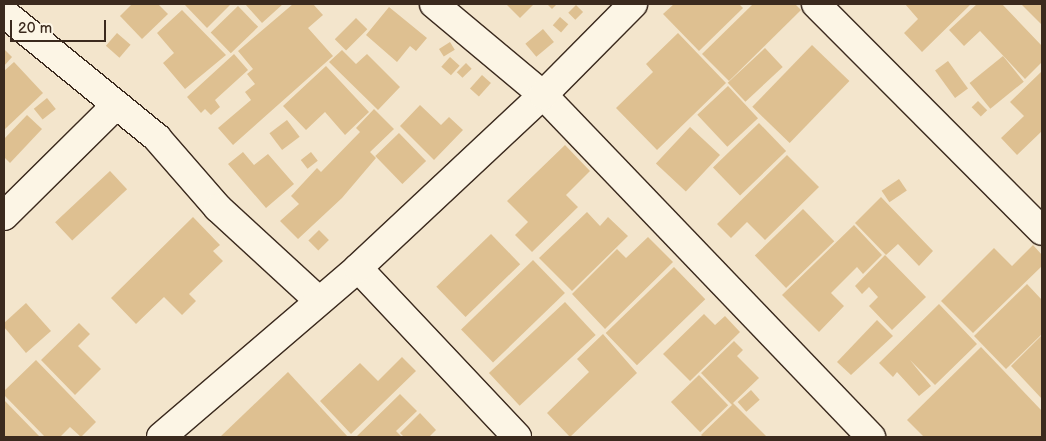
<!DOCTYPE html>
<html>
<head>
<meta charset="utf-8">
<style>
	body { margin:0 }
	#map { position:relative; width:1046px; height:441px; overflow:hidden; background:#f3e5cc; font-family:"Balsamiq Sans",sans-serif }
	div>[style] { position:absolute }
	.building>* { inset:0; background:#dec091; transform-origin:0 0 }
	.roads { filter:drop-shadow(1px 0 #3b2a1e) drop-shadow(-1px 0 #3b2a1e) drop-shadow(0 1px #3b2a1e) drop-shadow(0 -1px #3b2a1e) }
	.minor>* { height:28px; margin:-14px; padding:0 14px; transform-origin:14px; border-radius:14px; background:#fcf5e5 }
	span { translate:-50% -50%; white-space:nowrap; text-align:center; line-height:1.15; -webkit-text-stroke:4px #fcf5e5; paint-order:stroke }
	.frame { position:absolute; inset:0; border:5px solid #3b2a1e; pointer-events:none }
	.scale { position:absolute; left:10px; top:20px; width:96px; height:22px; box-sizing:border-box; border:2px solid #3b2a1e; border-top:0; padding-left:6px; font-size:15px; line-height:18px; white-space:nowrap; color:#3b2a1e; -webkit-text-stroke:4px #fcf5e5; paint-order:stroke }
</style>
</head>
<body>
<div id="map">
	<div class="building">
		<div style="clip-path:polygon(132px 4px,158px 4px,168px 14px,142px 39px,120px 16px)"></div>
		<div style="clip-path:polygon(184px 4px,231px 4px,207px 28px)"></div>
		<div style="clip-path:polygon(245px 4px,283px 4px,262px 23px)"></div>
		<div style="clip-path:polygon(293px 4px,313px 4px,323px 15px,308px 28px,333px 56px,233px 145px,218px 128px,251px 100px,245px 92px,255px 84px,247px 74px,253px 69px,238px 51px)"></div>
		<div style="clip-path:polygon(506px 4px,534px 4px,520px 18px)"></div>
		<div style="clip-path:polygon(547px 4px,557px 4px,552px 9px)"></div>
		<div style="clip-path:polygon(674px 4px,739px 4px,743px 8px,699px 51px,663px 14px)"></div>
		<div style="clip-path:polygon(753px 4px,795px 4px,801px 10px,729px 81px,702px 54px)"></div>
		<div style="clip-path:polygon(905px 4px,971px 4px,922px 52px,904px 33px,918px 19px)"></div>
		<div style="clip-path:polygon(977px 4px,1002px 4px,1042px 46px,1042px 62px,1025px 79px,980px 31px,964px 46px,949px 30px)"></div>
		<div style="clip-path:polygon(1021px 4px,1042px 4px,1042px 25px)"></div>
		<div style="left:576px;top:5px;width:10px;height:11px;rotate:45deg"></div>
		<div style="left:238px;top:6px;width:29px;height:38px;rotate:46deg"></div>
		<div style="clip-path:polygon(389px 7px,427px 38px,416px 51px,410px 46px,397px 62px,366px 35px)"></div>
		<div style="clip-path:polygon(182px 10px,226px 55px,185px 89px,163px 63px,174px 53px,157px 33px)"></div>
		<div style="left:560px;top:17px;width:11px;height:11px;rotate:41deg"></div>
		<div style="left:356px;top:18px;width:16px;height:30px;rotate:45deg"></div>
		<div style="left:543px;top:29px;width:17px;height:23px;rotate:50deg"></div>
		<div style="left:117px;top:33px;width:18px;height:17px;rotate:41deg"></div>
		<div style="clip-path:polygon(678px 33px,726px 83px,657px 150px,616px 108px,653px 72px,646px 64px)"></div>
		<div style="left:450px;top:42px;width:9px;height:13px;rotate:58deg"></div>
		<div style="left:812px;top:45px;width:52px;height:86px;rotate:44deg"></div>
		<div style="left:765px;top:48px;width:26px;height:51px;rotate:47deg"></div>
		<div style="clip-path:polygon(4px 49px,12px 57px,4px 66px)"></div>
		<div style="clip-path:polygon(342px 50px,356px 64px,367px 54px,400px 87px,378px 110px,329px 62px)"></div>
		<div style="clip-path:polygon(234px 54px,248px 70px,215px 100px,220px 107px,211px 115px,205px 109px,201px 113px,187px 97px)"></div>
		<div style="left:1003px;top:56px;width:33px;height:43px;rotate:51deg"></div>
		<div style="left:450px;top:57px;width:13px;height:13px;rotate:42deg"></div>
		<div style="left:948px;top:61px;width:34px;height:16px;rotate:54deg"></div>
		<div style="clip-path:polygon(14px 62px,43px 93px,4px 130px,4px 71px)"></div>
		<div style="left:466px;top:63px;width:8px;height:13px;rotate:45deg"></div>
		<div style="clip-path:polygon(326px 66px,369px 112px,345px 135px,325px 112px,306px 130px,283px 106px)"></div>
		<div style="clip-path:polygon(1042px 71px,1042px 131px,1017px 155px,1001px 138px,1024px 116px,1010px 102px)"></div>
		<div style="left:482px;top:75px;width:12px;height:18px;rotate:42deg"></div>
		<div style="left:728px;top:86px;width:44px;height:42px;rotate:47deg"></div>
		<div style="left:47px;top:98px;width:14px;height:17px;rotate:51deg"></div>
		<div style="left:978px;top:101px;width:13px;height:9px;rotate:45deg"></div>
		<div style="clip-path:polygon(420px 105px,441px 125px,449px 117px,463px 130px,434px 160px,400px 126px)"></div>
		<div style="clip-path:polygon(374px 109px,394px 129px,370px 152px,376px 158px,342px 198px,298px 239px,280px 221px,299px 204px,291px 196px,317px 168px,321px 172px,360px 132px,356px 128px)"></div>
		<div style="clip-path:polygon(27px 115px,42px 129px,10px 163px,4px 157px,4px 139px)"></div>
		<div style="left:287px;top:120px;width:21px;height:22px;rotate:53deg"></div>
		<div style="left:759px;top:123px;width:39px;height:64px;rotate:46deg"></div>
		<div style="left:690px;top:127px;width:41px;height:50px;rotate:43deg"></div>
		<div style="left:399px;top:133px;width:39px;height:33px;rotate:46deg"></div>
		<div style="clip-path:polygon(565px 145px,590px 171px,566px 195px,578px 207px,532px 252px,515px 235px,528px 222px,507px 201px)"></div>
		<div style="clip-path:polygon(243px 152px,254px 165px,268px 154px,294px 184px,266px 208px,228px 164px)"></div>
		<div style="left:311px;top:152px;width:11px;height:13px;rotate:52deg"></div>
		<div style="clip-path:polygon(787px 155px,819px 187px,765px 240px,747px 222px,731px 238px,717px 224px)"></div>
		<div style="left:110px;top:171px;width:25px;height:75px;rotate:47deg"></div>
		<div style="left:899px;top:179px;width:14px;height:21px;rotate:56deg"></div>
		<div style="clip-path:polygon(881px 197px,933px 251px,919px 266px,898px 244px,886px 255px,855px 223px)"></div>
		<div style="left:803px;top:209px;width:45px;height:67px;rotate:46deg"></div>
		<div style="clip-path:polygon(587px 212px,600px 226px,608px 217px,628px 236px,572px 291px,539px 258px)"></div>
		<div style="clip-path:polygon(193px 217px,220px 245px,213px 251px,223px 261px,189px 294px,196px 301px,182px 315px,164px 297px,136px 324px,111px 298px)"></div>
		<div style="clip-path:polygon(854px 225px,882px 255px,863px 274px,857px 267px,831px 293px,844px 306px,819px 332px,782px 295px)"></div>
		<div style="left:319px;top:230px;width:14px;height:15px;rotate:45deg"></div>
		<div style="left:491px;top:234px;width:42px;height:76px;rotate:46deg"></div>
		<div style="clip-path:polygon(648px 237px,673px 262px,605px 329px,572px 294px,617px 249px,626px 258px)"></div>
		<div style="clip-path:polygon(1033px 245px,1042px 255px,1042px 266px,973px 333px,941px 301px,994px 248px,1012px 266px)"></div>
		<div style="clip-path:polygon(885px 255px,926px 297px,892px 330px,869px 306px,878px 297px,869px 287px,862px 294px,855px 286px)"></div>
		<div style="left:533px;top:260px;width:46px;height:100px;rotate:46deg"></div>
		<div style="left:674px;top:267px;width:45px;height:95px;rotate:46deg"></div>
		<div style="clip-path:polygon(1027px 284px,1042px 300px,1042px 334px,1006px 369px,974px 336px)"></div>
		<div style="left:565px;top:302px;width:45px;height:104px;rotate:47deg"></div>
		<div style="clip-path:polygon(26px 303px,51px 331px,26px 353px,4px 327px,4px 323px)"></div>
		<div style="clip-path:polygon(939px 304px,977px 344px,935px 385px,910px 360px,931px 386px,919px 396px,897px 372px,893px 377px,879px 363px)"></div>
		<div style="clip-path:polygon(704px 314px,715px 325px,725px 316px,740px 332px,690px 381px,663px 354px)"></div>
		<div style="clip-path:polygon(877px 320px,893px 336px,851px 375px,837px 362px)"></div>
		<div style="clip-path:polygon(79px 323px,90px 334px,78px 346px,101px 369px,75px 395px,41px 360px)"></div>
		<div style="clip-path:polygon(603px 334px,637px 373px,570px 437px,547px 413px,589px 372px,577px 359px)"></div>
		<div style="clip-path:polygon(1042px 335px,1042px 399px,1011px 366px)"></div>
		<div style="clip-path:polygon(734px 341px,743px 350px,737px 356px,759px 378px,733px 403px,766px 436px,703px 437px,701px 435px,732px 405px,701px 373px)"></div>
		<div style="clip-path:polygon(981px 347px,1042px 411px,1042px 437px,924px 437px,907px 420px)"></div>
		<div style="clip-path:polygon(402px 357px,416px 371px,351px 434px,320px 401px,360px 363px,378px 381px)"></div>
		<div style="clip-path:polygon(36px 360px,96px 422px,81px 437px,70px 427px,60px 437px,45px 437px,4px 395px,4px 391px)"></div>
		<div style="clip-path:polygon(288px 372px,348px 437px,220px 437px)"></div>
		<div style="left:699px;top:375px;width:42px;height:39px;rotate:46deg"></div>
		<div style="left:751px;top:390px;width:13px;height:18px;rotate:48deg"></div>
		<div style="clip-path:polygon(400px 394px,417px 411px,396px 431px,402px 437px,356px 437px)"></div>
		<div style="clip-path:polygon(4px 400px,40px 437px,4px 437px)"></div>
		<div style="clip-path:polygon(420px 413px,436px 430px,429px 437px,404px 437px,400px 433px)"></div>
	</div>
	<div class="roads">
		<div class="minor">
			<div style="left:434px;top:4px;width:142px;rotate:39.9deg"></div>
			<div style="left:543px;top:95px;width:474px;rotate:46.2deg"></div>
			<div style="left:816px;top:4px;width:320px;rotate:45.1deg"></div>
			<div style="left:4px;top:13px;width:198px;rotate:39.2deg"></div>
			<div style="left:157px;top:138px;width:93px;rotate:48.9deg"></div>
			<div style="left:218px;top:208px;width:136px;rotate:42.6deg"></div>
			<div style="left:4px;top:216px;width:156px;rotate:-44.7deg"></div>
			<div style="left:358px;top:268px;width:232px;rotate:46.7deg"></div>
			<div style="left:161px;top:437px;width:260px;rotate:-40.6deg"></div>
			<div style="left:358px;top:268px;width:253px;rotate:-43.1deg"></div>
			<div style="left:543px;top:95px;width:128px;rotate:-45.3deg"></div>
		</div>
	</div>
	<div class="frame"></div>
	<div class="scale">20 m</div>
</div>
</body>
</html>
